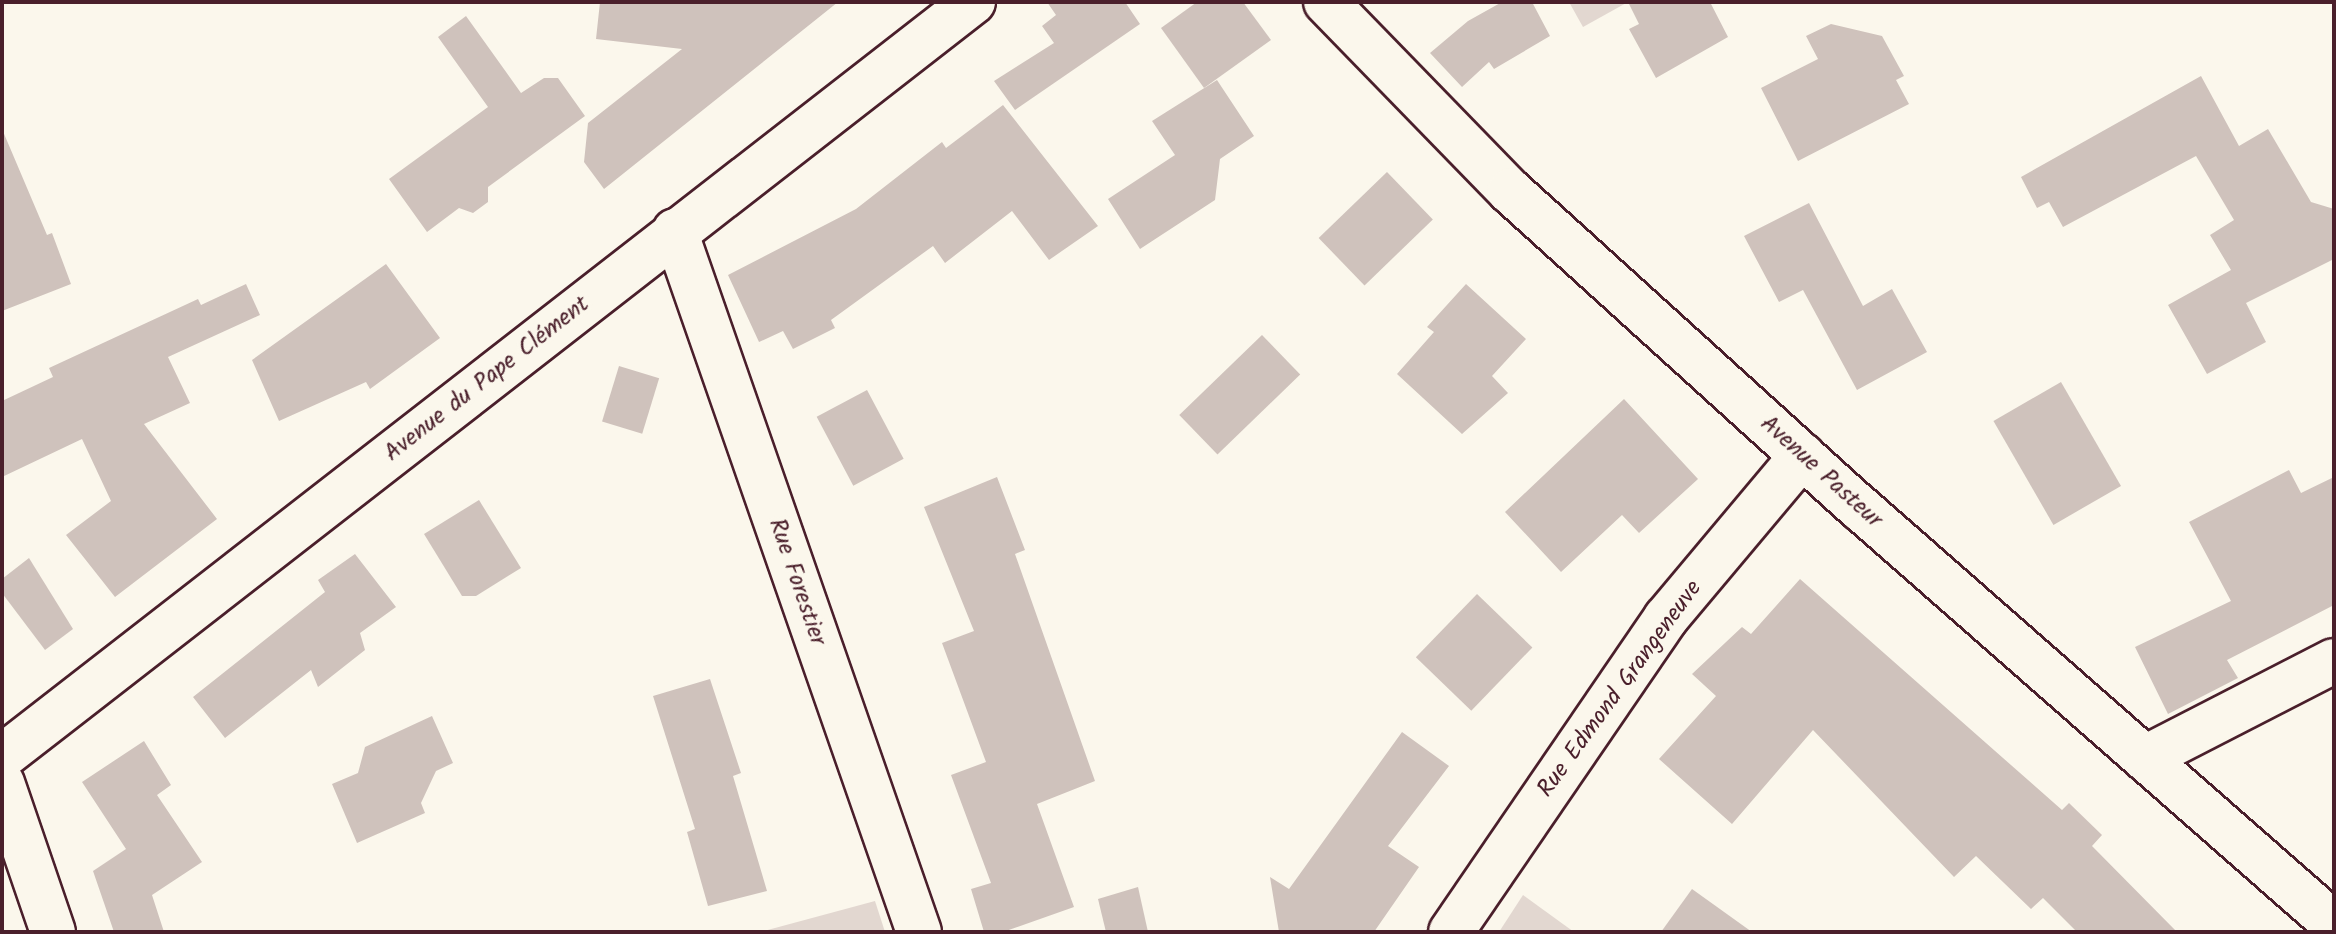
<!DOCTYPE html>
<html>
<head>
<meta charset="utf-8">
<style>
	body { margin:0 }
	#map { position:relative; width:2336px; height:934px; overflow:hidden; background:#fbf7ec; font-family:Kalam,sans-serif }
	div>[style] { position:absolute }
	.green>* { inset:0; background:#e2d7d0 }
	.building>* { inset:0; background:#cfc2bc; transform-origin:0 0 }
	.roads { filter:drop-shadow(2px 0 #4a1f2b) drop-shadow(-2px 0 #4a1f2b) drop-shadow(0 2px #4a1f2b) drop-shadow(0 -2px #4a1f2b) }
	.minor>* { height:44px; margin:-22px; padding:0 22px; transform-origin:22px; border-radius:22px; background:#fbf7ec }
	.major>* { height:44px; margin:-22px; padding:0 22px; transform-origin:22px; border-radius:22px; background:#fbf7ec }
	span { translate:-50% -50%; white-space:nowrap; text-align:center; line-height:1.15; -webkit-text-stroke:8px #fbf7ec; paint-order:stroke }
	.street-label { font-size:24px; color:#4a1f2b }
	.frame { position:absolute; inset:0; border:4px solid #4a1f2b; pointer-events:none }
</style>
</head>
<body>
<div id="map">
	<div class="green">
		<div style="clip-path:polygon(1569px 2px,1628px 2px,1583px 27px)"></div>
		<div style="clip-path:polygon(1523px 895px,1574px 932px,1499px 932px)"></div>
		<div style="clip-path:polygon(875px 901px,885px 932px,760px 932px)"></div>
	</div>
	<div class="building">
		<div style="clip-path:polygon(600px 2px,838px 2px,604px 189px,584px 162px,588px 123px,682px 49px,596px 39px)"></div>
		<div style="clip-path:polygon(1047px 2px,1125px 2px,1140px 24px,1015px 110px,994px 81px,1054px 43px,1042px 26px,1056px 15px)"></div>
		<div style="clip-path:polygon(1197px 2px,1243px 2px,1271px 40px,1204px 88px,1161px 28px)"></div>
		<div style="clip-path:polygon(1502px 2px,1532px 2px,1550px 36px,1494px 69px,1489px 62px,1462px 87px,1430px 53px,1468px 21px)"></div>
		<div style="clip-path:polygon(1628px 2px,1710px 2px,1728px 37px,1656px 78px,1629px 29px,1639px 24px)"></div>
		<div style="clip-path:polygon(466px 16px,521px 93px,544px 78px,558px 78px,585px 116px,488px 187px,488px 202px,473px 213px,459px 208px,427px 232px,389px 179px,488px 107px,438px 37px)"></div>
		<div style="clip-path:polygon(1831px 24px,1882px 36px,1904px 76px,1896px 80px,1909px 104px,1798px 161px,1761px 88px,1818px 59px,1806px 36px)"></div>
		<div style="clip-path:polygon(2201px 76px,2239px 146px,2268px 129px,2311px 202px,2334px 209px,2334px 259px,2246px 303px,2266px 342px,2207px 374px,2168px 305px,2231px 270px,2210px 235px,2234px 220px,2196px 156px,2063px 227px,2049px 202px,2037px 208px,2021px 177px)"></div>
		<div style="clip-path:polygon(1217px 80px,1254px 136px,1220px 159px,1215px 200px,1140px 249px,1108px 199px,1175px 155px,1152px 121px)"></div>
		<div style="clip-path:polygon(1003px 105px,1098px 226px,1049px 260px,1012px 211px,945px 263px,933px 246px,831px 320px,835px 328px,793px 349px,783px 331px,759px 342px,728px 275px,856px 209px,942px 142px,946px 148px)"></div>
		<div style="clip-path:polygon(2px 129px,47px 235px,52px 233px,71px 284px,2px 311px)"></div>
		<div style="left:1387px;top:172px;width:66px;height:95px;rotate:46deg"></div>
		<div style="clip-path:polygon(1809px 203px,1863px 306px,1892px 289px,1927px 352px,1857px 390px,1803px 290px,1779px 302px,1744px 236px)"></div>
		<div style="clip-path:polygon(386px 264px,440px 338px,370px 389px,366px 382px,279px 421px,252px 360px)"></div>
		<div style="clip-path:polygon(246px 284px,260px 315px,168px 357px,190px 403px,144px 424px,217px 519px,115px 597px,66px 535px,111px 501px,82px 439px,2px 477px,2px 401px,53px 377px,49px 368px,198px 299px,201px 305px)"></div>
		<div style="clip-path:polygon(1466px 284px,1526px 339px,1492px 376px,1508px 393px,1462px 434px,1397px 374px,1434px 332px,1427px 327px)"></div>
		<div style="left:1262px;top:335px;width:55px;height:115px;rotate:46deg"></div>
		<div style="left:619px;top:366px;width:42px;height:58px;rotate:17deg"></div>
		<div style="left:2061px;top:382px;width:120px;height:78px;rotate:60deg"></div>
		<div style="left:867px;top:390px;width:78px;height:57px;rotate:62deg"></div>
		<div style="clip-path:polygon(1624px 399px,1698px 479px,1639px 533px,1622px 515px,1561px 572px,1505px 512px)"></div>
		<div style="clip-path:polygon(2289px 470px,2301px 493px,2334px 477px,2334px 605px,2227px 660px,2238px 678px,2168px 714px,2135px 647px,2231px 601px,2189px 522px)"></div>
		<div style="clip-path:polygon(997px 477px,1025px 550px,1015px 554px,1095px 781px,1037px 804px,1074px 907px,1003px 932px,984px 932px,971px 889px,991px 883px,951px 775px,986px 762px,942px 643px,974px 631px,924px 507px)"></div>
		<div style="clip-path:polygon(479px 500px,521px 568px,476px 596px,462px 596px,424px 534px)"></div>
		<div style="clip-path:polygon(355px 554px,396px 607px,360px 633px,365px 650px,318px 687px,311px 670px,225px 738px,193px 697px,325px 592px,318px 580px)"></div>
		<div style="clip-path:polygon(29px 558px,73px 629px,45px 650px,2px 593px,2px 579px)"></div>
		<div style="clip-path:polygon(1800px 579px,2062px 810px,2069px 803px,2102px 835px,2092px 846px,2177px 932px,2077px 932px,2043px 898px,2031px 909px,1976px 856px,1954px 877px,1813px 730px,1732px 824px,1659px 759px,1716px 696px,1692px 674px,1742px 627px,1751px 634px)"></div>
		<div style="left:1477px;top:594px;width:77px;height:88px;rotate:44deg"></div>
		<div style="clip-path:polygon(710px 679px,741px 773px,733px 776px,767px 891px,708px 906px,687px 832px,695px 829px,653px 696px)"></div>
		<div style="clip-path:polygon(432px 716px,453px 763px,436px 771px,421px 803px,425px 813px,357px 843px,332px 784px,358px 773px,365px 747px)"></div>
		<div style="clip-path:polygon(1402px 732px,1449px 766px,1388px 846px,1419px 867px,1374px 932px,1279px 932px,1270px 877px,1289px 889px)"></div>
		<div style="clip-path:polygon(144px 741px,171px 785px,157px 795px,202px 862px,152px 895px,164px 932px,114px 932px,93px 871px,126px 849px,82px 782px)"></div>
		<div style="clip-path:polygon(1138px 887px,1148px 932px,1106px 932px,1098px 899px)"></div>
		<div style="clip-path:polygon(1692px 889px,1752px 932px,1661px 932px)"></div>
	</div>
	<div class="roads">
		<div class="minor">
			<div style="left:675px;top:231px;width:742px;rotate:70.81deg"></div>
			<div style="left:2px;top:757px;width:1230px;rotate:-37.87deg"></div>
			<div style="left:2145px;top:758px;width:212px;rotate:-27.2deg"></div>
			<div style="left:2px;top:783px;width:157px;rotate:71.1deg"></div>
			<div style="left:1451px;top:932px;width:381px;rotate:-55.6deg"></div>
			<div style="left:1666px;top:618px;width:212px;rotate:-50deg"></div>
		</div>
		<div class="major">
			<div style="left:1326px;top:2px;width:264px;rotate:45.8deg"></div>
			<div style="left:1510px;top:191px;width:472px;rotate:42.2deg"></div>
			<div style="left:1860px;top:508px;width:631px;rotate:41.27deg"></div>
		</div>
	</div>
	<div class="street-label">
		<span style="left:487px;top:379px;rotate:-38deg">Avenue du Pape Clément</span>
		<span style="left:1821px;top:472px;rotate:42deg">Avenue Pasteur</span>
		<span style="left:797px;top:582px;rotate:71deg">Rue Forestier</span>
		<span style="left:1620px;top:689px;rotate:-54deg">Rue Edmond Grangeneuve</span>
	</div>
	<div class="frame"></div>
</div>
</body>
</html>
